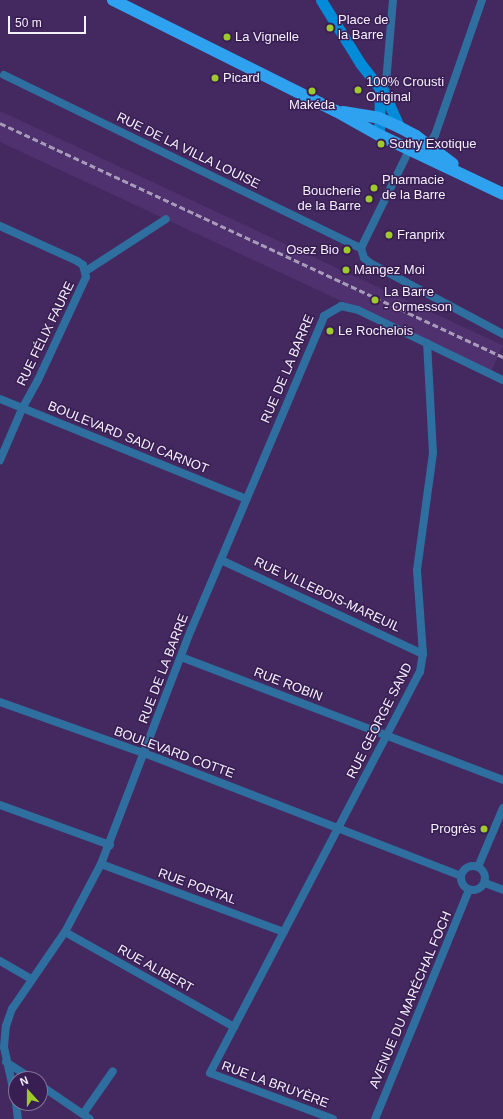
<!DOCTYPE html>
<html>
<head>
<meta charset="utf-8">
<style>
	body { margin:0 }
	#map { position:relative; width:503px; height:1119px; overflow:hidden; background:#43295f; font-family:Helvetica,sans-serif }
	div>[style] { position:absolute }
	.built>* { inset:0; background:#4f316f; transform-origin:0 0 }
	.street>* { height:8px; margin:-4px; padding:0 4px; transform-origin:4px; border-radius:4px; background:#2e6f9f }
	.street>.ring { margin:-4px; padding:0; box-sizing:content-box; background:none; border:8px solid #2e6f9f; border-radius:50% }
	.secondary>* { height:11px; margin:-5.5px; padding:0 5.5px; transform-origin:5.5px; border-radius:5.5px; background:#018bd8 }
	.primary>* { height:12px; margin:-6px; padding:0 6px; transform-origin:6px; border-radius:6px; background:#2ea1ef }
	.rail>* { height:3px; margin-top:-1.5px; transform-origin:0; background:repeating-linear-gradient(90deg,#a99bba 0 6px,transparent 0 9px) }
	.dots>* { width:11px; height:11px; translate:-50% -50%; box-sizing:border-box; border:2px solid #391e54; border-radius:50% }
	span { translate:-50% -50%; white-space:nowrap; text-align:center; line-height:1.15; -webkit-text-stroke:3px #391e54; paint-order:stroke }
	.poi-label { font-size:13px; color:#f5f0fd }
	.left { translate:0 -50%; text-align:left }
	.right { translate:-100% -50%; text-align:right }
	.street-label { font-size:13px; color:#f5f0fd }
	.north { position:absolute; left:8px; top:1071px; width:40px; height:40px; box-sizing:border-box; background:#391e54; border:1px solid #847298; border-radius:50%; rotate:339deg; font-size:11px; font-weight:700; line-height:16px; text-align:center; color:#f5f0fd }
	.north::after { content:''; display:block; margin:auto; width:14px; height:18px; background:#9fca2c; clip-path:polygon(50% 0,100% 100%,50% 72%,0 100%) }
	.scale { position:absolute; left:8px; top:16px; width:78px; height:18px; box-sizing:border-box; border:2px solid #f5f0fd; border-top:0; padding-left:5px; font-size:12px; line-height:14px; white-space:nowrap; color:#f5f0fd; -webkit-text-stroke:3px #391e54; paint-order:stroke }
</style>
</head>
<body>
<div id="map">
	<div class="built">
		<div style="left:0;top:111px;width:555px;height:28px;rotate:25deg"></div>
	</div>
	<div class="street">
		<div style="left:4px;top:75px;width:397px;rotate:25.9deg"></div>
		<div style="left:385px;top:95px;width:95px;rotate:-85.2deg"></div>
		<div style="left:426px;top:148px;width:16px;rotate:-55deg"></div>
		<div style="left:435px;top:135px;width:143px;rotate:-70.8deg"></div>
		<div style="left:0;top:226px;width:85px;rotate:24.4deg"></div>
		<div style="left:77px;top:261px;width:7px;rotate:34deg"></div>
		<div style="left:83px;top:265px;width:12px;rotate:76deg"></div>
		<div style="left:86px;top:277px;width:114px;rotate:115deg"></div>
		<div style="left:38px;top:380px;width:33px;rotate:119deg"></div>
		<div style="left:22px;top:409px;width:56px;rotate:113.3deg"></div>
		<div style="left:361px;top:248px;width:10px;rotate:73deg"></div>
		<div style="left:364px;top:258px;width:8px;rotate:40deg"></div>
		<div style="left:370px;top:263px;width:151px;rotate:28.1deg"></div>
		<div style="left:361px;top:248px;width:125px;rotate:-63.8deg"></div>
		<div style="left:86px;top:271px;width:95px;rotate:-33deg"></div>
		<div style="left:0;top:399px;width:266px;rotate:22.1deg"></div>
		<div style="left:221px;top:560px;width:223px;rotate:25deg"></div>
		<div style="left:181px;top:657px;width:345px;rotate:20.9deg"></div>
		<div style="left:0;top:702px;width:167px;rotate:19.6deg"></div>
		<div style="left:157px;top:758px;width:326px;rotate:21.2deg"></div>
		<div style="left:0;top:805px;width:117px;rotate:20deg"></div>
		<div style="left:101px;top:864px;width:195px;rotate:20.4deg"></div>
		<div class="ring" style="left:461px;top:866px;width:16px;height:16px"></div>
		<div style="left:478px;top:867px;width:64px;rotate:-67deg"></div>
		<div style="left:485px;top:883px;width:19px;rotate:21deg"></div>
		<div style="left:65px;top:932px;width:194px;rotate:29.3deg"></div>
		<div style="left:0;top:961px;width:36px;rotate:30deg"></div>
		<div style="left:6px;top:1062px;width:31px;rotate:33deg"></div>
		<div style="left:40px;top:1085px;width:60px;rotate:34.2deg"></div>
		<div style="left:16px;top:1102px;width:56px;rotate:-102.3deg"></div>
		<div style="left:4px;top:1047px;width:21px;rotate:-85deg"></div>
		<div style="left:6px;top:1026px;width:18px;rotate:-71deg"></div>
		<div style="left:12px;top:1009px;width:93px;rotate:-55.5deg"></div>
		<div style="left:65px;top:932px;width:77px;rotate:-62.1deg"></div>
		<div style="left:101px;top:864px;width:251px;rotate:-69deg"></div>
		<div style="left:191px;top:630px;width:341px;rotate:-67deg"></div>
		<div style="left:324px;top:316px;width:20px;rotate:-30deg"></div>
		<div style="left:341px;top:306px;width:17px;rotate:13deg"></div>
		<div style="left:358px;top:310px;width:161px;rotate:25.8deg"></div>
		<div style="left:16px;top:1103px;width:16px;rotate:83deg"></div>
		<div style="left:83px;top:1114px;width:52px;rotate:-55.1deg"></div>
		<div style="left:333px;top:1119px;width:131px;rotate:-159.5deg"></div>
		<div style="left:210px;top:1073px;width:453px;rotate:-62.4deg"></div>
		<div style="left:420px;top:672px;width:18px;rotate:-81deg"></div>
		<div style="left:423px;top:654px;width:84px;rotate:-94.1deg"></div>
		<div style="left:417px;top:570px;width:118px;rotate:-82.2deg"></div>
		<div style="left:433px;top:453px;width:110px;rotate:-93.1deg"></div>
		<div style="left:375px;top:1119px;width:248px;rotate:-67.7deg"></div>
	</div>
	<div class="secondary">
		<div style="left:321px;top:0;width:74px;rotate:58.2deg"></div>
		<div style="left:360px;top:63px;width:41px;rotate:52deg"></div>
		<div style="left:385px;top:95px;width:35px;rotate:66deg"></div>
		<div style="left:379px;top:135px;width:44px;rotate:-88.7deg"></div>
	</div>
	<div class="primary">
		<div style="left:113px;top:0;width:249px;rotate:26.5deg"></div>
		<div style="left:336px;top:111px;width:49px;rotate:29.2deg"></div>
		<div style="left:379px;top:135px;width:137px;rotate:25.4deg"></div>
		<div style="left:343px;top:112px;width:36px;rotate:9deg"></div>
		<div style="left:379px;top:118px;width:22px;rotate:24deg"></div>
		<div style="left:399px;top:127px;width:19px;rotate:28deg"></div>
		<div style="left:416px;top:136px;width:46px;rotate:37.1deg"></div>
	</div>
	<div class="rail">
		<div style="left:0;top:123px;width:555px;rotate:24.95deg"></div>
	</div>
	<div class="dots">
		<div style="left:330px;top:28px;background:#9fca2c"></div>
		<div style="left:227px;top:37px;background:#9fca2c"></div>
		<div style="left:215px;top:78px;background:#9fca2c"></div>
		<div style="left:358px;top:90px;background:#9fca2c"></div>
		<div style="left:312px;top:91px;background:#9fca2c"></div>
		<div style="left:381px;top:144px;background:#9fca2c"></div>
		<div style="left:374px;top:188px;background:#9fca2c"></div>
		<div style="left:369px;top:199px;background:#9fca2c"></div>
		<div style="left:389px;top:235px;background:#9fca2c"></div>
		<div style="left:347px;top:250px;background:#9fca2c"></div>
		<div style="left:346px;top:270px;background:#9fca2c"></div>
		<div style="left:375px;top:300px;background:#9fca2c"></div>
		<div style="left:330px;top:331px;background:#9fca2c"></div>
		<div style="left:484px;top:829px;background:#9fca2c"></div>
	</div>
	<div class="poi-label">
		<span class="left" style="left:338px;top:28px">Place de<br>la Barre</span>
		<span class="left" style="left:235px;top:37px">La Vignelle</span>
		<span class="left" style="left:223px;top:78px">Picard</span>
		<span class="left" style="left:366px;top:90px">100% Crousti<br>Original</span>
		<span style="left:312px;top:105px">Makéda</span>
		<span class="left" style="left:389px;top:144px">Sothy Exotique</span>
		<span class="left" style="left:382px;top:188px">Pharmacie<br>de la Barre</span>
		<span class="right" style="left:361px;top:199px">Boucherie<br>de la Barre</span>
		<span class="left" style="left:397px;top:235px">Franprix</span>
		<span class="right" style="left:339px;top:250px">Osez Bio</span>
		<span class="left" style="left:354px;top:270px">Mangez Moi</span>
		<span class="left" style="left:384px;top:300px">La Barre<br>- Ormesson</span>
		<span class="left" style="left:338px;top:331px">Le Rochelois</span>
		<span class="right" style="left:476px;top:829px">Progrès</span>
	</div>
	<div class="street-label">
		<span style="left:188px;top:151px;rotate:26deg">RUE DE LA VILLA LOUISE</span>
		<span style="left:46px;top:334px;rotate:-64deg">RUE FÉLIX FAURE</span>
		<span style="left:288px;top:369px;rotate:-67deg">RUE DE LA BARRE</span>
		<span style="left:128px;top:438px;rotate:22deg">BOULEVARD SADI CARNOT</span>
		<span style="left:327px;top:595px;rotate:25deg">RUE VILLEBOIS-MAREUIL</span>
		<span style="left:164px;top:669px;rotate:-69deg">RUE DE LA BARRE</span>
		<span style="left:288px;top:685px;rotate:21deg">RUE ROBIN</span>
		<span style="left:380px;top:721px;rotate:-63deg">RUE GEORGE SAND</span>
		<span style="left:174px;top:753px;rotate:20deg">BOULEVARD COTTE</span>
		<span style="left:197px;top:887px;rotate:20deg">RUE PORTAL</span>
		<span style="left:155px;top:969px;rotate:29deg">RUE ALIBERT</span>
		<span style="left:411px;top:1000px;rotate:-67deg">AVENUE DU MARÉCHAL FOCH</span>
		<span style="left:275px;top:1085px;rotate:20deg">RUE LA BRUYÈRE</span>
	</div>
	<div class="north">N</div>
	<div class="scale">50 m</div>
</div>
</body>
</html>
